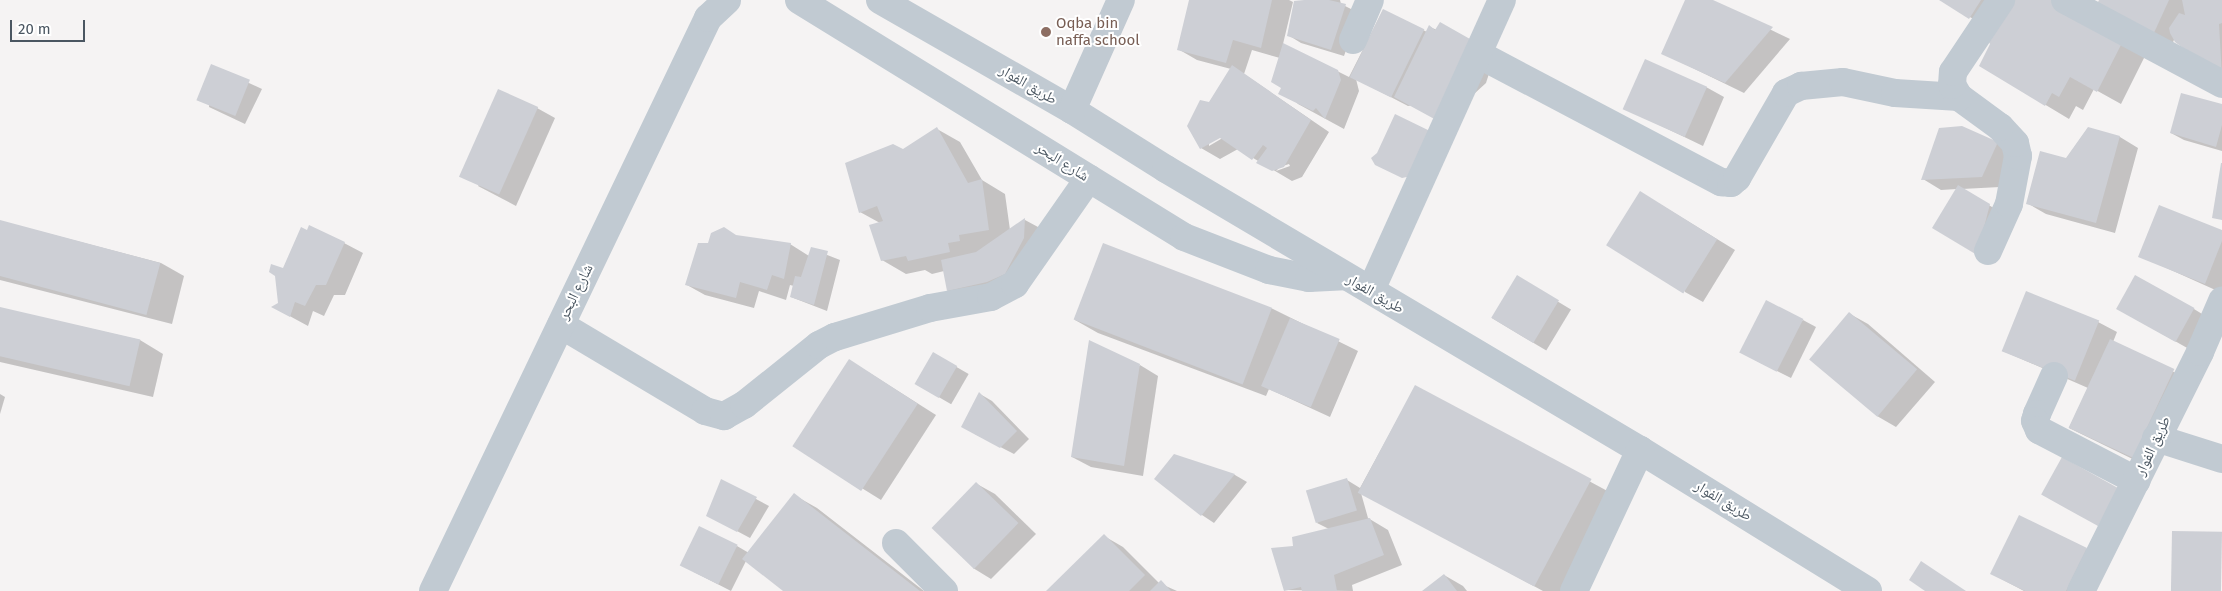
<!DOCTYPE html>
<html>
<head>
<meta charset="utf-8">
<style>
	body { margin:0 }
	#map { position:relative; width:2222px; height:591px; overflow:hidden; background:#f5f3f3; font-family:"Fira Sans","Noto Naskh Arabic",sans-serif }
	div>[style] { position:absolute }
	.shadow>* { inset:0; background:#0003; transform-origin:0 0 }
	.building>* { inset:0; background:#cdcfd5; transform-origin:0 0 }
	.minor>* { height:28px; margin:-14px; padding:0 14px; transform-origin:14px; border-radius:14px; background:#c1cad2 }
	.dots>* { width:14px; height:14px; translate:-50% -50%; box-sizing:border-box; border:2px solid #fff; border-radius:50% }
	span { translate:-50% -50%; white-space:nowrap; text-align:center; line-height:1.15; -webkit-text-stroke:4px #fff; paint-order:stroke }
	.education-label { font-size:15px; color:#785e54 }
	.left { translate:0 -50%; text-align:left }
	.street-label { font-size:15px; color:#4a5661 }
	.scale { position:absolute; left:10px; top:20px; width:75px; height:22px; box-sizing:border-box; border:2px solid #4a5661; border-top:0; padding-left:6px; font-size:15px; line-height:18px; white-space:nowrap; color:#4a5661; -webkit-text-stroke:4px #fff; paint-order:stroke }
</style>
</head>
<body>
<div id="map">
	<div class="shadow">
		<div style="clip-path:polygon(evenodd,1190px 0,1289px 0,1293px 2px,1283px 44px,1349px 77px,1383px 10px,1427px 32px,1430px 27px,1495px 55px,1486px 83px,1474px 94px,1408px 106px,1356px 79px,1359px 91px,1344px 129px,1298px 104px,1283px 88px,1280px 58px,1252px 50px,1244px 74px,1329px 132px,1302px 177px,1292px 181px,1238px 149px,1220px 159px,1201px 148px,1209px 103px,1231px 69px,1197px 60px,1178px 49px,1190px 0,1225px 134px,1226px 136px,1209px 146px,1209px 143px,1225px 134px,1190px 0,1289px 164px,1290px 166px,1276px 171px,1280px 167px,1289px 164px)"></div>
		<div style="clip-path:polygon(1305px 0,1340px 0,1341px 4px,1359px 13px,1344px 56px,1301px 43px,1288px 35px)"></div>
		<div style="clip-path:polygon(1687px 0,1710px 0,1790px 39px,1744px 93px,1662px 53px)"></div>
		<div style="clip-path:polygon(1942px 0,2006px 0,1988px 28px)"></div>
		<div style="clip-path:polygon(2051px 0,2145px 56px,2121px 104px,2094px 89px,2083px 110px,2076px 106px,2069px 119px,1981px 66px)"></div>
		<div style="clip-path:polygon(2100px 0,2222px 0,2222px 81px,2175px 37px,2172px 45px)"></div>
		<div style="clip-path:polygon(212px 66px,262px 89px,245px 124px,209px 107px)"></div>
		<div style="clip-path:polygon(1706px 87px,1724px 97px,1703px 146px,1624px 108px)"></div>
		<div style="clip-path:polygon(2222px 106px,2222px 151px,2184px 140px,2171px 133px)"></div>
		<div style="clip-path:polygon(537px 108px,555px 118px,516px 206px,478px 186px)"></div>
		<div style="clip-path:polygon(2088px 128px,2120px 137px,2138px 148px,2115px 233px,2046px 214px,2027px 203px,2066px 159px)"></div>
		<div style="clip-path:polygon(937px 129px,960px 142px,982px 180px,1005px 194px,1010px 230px,1025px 220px,1038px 227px,1037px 246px,1018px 281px,961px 298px,948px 291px,944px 271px,932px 274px,925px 270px,906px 274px,882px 260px,880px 223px,860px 212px,903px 151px)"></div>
		<div style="clip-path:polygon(1997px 143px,2015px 154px,2000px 187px,1962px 189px,2002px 213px,1990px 261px,1957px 189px,1941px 190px,1923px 179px)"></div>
		<div style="clip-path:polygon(1658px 203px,1735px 250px,1703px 302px,1685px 292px)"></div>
		<div style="clip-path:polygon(0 221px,161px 263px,184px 276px,172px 324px,0 280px)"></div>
		<div style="clip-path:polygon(308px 231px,344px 243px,363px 253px,345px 295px,334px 295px,324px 316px,313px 311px,308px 326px,273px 307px,280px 303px,284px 270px)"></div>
		<div style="clip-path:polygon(2222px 231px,2222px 293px,2140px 256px)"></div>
		<div style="clip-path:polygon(737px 236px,790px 244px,809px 256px,812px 249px,840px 260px,827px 311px,791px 297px,794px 286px,790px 285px,786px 300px,759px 291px,754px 308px,705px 295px,687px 285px,709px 244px)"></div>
		<div style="left:1517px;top:277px;width:63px;height:48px;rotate:31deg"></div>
		<div style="clip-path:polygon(0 308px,140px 340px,163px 354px,153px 397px,0 362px)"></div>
		<div style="clip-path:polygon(1271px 308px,1358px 351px,1330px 417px,1269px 389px,1266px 396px,1098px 333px,1075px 320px)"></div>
		<div style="clip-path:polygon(2118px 309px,2194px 309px,2207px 317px,2189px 349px)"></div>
		<div style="clip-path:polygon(1850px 314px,1868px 324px,1935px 382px,1896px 427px,1877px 416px)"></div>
		<div style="clip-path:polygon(1803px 320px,1816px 327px,1791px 378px,1755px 360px)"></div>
		<div style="clip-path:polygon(2098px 322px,2117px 332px,2113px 342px,2192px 381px,2151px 468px,2069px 428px,2088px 388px,2003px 351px)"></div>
		<div style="left:934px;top:354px;width:40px;height:35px;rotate:30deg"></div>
		<div style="clip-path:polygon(1140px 365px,1158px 376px,1143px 476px,1091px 467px,1072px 457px)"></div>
		<div style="clip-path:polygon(868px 372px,936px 415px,881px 500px,794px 446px)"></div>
		<div style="clip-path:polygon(1415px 387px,1613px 494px,1561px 591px,1543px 591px,1361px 493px,1368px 518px,1388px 530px,1402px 565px,1352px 585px,1353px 591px,1285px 590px,1294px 547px,1329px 529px,1317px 523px,1347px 480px,1360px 488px)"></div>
		<div style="clip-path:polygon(0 394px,5px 397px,0 414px)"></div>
		<div style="clip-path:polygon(980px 394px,992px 401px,1029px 439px,1014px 454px,975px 434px)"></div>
		<div style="clip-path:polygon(1174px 456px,1235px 475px,1247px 482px,1214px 523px,1202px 515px)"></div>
		<div style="clip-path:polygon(722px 481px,769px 506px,750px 538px,720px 522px)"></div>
		<div style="clip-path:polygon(977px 484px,995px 494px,1036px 534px,991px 579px,973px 568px)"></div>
		<div style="clip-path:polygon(794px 495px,817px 508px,924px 591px,785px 591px,746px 561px,731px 591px,694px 572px,737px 546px,749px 553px)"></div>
		<div style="clip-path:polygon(1104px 536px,1123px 547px,1159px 583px,1177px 591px,1048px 591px)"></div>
		<div style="clip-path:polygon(2086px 549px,2105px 560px,2090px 591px,2024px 591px,1992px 574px)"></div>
		<div style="clip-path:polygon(1444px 575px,1463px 586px,1467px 591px,1424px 591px)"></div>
	</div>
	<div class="building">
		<div style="clip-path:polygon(1189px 0,1272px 0,1261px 48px,1233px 40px,1226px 63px,1177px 50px)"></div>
		<div style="clip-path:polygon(1304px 0,1329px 0,1346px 4px,1331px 50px,1287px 36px,1294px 1px)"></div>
		<div style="clip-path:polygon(1685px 0,1713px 0,1773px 27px,1725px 83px,1661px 54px)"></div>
		<div style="clip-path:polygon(1939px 0,1981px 0,1969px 19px)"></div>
		<div style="clip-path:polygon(2012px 0,2053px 0,2123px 41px,2097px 92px,2070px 77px,2059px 97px,2052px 93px,2045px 106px,1979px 66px,1990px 44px,1986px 37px)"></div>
		<div style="clip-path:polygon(2099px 0,2169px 0,2153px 35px,2095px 8px)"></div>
		<div style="clip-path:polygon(2182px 0,2222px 0,2222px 23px,2219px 24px,2222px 77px,2175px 42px,2170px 33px,2169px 28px,2179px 13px,2185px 15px)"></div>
		<div style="left:1383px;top:9px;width:46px;height:76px;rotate:26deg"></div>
		<div style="clip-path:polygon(1440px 22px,1477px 43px,1438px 121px,1394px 97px,1429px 25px,1435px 30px)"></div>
		<div style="clip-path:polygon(1283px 43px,1338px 70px,1341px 80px,1325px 119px,1316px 108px,1313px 111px,1278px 94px,1281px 88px,1271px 82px)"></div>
		<div style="left:1645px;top:59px;width:68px;height:55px;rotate:24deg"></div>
		<div style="left:211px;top:64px;width:42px;height:39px;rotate:22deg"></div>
		<div style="clip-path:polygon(1232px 65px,1311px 120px,1284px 167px,1272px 171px,1256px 163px,1267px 148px,1263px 145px,1252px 160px,1220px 138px,1200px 149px,1187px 126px,1200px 100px,1209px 102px)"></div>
		<div style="left:498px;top:89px;width:44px;height:96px;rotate:24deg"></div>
		<div style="clip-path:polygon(2181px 93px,2222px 104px,2222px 125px,2216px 147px,2170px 133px)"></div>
		<div style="clip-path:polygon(1395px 114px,1432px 132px,1416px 175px,1402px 178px,1375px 165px,1371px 158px,1377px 153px)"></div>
		<div style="clip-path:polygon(1962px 126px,1998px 142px,1982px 177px,1921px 180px,1939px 128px)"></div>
		<div style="clip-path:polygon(937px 127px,968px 183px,982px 179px,989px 230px,959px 235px,960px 241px,948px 243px,950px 252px,908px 261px,906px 256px,881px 261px,869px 225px,883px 221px,877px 206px,859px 213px,845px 163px,893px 144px,903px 149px)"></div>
		<div style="clip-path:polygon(2088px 127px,2120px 136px,2096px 223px,2026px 204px,2040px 151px,2066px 158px)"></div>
		<div style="clip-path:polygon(2221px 163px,2222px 163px,2222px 220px,2212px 218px)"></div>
		<div style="clip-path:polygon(1958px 185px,1990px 204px,1977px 255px,1932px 228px)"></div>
		<div style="left:1640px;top:191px;width:91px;height:64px;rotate:32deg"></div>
		<div style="clip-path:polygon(2159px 205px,2222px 230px,2222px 241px,2205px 284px,2138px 257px)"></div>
		<div style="clip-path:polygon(1025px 218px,1024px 238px,1005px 274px,987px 282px,947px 291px,941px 260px,976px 252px)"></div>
		<div style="left:0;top:220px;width:166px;height:54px;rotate:15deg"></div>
		<div style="clip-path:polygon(309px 225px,345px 242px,326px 285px,316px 285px,305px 306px,295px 302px,290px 317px,271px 307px,278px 303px,275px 276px,269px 272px,271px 264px,283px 268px,301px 227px,307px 230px)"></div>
		<div style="clip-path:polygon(724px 227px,736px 235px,791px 243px,784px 279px,772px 275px,767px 290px,740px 282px,736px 298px,685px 285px,698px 243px,708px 243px,711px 233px)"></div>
		<div style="left:1103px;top:243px;width:181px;height:82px;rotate:21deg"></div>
		<div style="clip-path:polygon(811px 247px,828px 251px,814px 305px,790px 297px,795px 276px,801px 277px)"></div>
		<div style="left:1517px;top:275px;width:49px;height:50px;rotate:31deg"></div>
		<div style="left:2135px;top:275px;width:68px;height:39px;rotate:29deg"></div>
		<div style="left:2026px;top:291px;width:79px;height:65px;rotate:22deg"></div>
		<div style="left:1766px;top:300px;width:42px;height:59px;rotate:27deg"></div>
		<div style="left:0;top:307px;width:144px;height:48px;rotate:13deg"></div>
		<div style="left:1849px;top:312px;width:89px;height:62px;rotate:40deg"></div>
		<div style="left:1290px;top:318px;width:54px;height:74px;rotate:23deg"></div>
		<div style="left:2110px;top:339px;width:71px;height:98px;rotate:25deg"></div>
		<div style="clip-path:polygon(1089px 340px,1140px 364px,1124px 466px,1071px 457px)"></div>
		<div style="left:933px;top:352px;width:28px;height:37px;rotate:30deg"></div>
		<div style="left:849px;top:359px;width:82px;height:104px;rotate:33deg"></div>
		<div style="left:1415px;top:385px;width:200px;height:122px;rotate:28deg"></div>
		<div style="clip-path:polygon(979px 392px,1017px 431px,1000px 448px,961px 427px)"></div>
		<div style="clip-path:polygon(1174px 454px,1235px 474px,1201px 516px,1154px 479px)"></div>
		<div style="left:2062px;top:457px;width:65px;height:43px;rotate:29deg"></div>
		<div style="left:1347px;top:478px;width:34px;height:43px;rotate:73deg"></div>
		<div style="clip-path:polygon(721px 479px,757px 497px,737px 532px,706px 516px)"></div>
		<div style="left:976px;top:482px;width:59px;height:64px;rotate:44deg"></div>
		<div style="clip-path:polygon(794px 493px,920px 591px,783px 591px,742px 559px)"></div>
		<div style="clip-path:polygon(2019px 515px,2087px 548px,2066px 591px,2025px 591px,1990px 574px)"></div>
		<div style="clip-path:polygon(1370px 518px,1384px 555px,1334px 575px,1337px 591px,1302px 591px,1301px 587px,1284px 591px,1271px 548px,1293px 546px,1292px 537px)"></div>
		<div style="left:699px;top:526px;width:43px;height:44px;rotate:26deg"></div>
		<div style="left:2172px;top:531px;width:50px;height:60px;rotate:1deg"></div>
		<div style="clip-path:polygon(1104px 534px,1145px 575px,1129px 591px,1046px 591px)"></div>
		<div style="clip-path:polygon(1921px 561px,1966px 591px,1925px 591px,1909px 580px)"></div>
		<div style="clip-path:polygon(1444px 574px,1457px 591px,1422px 591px)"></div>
		<div style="clip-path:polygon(1161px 580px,1171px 591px,1150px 591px)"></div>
	</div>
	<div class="minor">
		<div style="left:799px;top:0;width:452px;rotate:31.6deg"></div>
		<div style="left:1184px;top:237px;width:91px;rotate:21.2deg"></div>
		<div style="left:1269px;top:270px;width:41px;rotate:11.3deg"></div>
		<div style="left:1309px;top:278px;width:35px;rotate:-3deg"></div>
		<div style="left:880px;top:0;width:221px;rotate:29.8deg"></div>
		<div style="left:1072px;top:110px;width:111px;rotate:32.1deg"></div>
		<div style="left:1166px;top:169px;width:551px;rotate:30.66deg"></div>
		<div style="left:1640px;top:450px;width:268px;rotate:31.7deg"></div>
		<div style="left:2065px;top:0;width:178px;rotate:28.1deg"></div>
		<div style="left:1353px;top:40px;width:43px;rotate:-67deg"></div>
		<div style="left:1478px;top:54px;width:275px;rotate:27.8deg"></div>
		<div style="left:1721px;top:182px;width:10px;rotate:6deg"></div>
		<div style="left:1731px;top:183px;width:8px;rotate:-40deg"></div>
		<div style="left:1737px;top:178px;width:98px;rotate:-60deg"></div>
		<div style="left:1786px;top:93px;width:17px;rotate:-25deg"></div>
		<div style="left:1801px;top:86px;width:42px;rotate:-5.4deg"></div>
		<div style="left:1843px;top:82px;width:53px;rotate:11.9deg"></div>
		<div style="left:1895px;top:93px;width:64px;rotate:3.6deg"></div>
		<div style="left:1072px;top:110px;width:120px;rotate:-66deg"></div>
		<div style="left:1988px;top:251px;width:51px;rotate:-65.9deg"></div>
		<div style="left:2009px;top:204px;width:49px;rotate:-79.4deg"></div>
		<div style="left:2018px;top:156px;width:13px;rotate:-103deg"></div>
		<div style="left:2015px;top:143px;width:22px;rotate:-133deg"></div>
		<div style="left:2000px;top:127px;width:51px;rotate:-143.8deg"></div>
		<div style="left:1959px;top:97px;width:14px;rotate:-120deg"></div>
		<div style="left:1952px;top:85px;width:13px;rotate:-86deg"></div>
		<div style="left:1953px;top:72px;width:87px;rotate:-56.3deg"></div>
		<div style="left:1371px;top:290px;width:318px;rotate:-65.7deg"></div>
		<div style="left:561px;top:325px;width:168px;rotate:30.8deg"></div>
		<div style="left:705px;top:411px;width:20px;rotate:15deg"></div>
		<div style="left:724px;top:416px;width:23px;rotate:-29deg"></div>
		<div style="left:744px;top:405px;width:96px;rotate:-38.7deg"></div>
		<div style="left:819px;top:345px;width:18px;rotate:-27deg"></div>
		<div style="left:835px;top:337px;width:99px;rotate:-17deg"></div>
		<div style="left:930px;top:308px;width:62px;rotate:-10.2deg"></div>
		<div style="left:991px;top:297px;width:27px;rotate:-28deg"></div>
		<div style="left:1015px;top:284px;width:129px;rotate:-55.1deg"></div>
		<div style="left:2054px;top:376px;width:42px;rotate:114.1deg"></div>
		<div style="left:2037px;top:414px;width:7px;rotate:106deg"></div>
		<div style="left:2035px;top:421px;width:10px;rotate:66deg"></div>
		<div style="left:2039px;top:430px;width:110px;rotate:27.5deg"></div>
		<div style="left:2156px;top:438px;width:69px;rotate:17.7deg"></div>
		<div style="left:896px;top:543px;width:68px;rotate:45deg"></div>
		<div style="left:433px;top:591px;width:636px;rotate:-64.36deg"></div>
		<div style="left:708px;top:18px;width:26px;rotate:-43deg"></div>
		<div style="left:1574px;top:591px;width:156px;rotate:-64.9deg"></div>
		<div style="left:2081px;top:591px;width:267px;rotate:-63.5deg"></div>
		<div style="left:2200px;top:352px;width:56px;rotate:-66.7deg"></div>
	</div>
	<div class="dots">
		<div style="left:1046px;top:32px;background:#8d6e63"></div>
	</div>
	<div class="education-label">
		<span class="left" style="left:1056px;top:32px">Oqba bin<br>naffa school</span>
	</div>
	<div class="street-label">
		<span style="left:1028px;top:85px;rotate:30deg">طريق الفوار</span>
		<span style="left:1062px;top:162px;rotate:32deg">شارع البحر</span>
		<span style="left:576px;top:292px;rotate:-64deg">شارع البحر</span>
		<span style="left:1375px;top:294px;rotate:30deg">طريق الفوار</span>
		<span style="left:2153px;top:446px;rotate:-65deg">طريق الفوار</span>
		<span style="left:1723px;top:501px;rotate:31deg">طريق الفوار</span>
	</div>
	<div class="scale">20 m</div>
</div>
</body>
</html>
